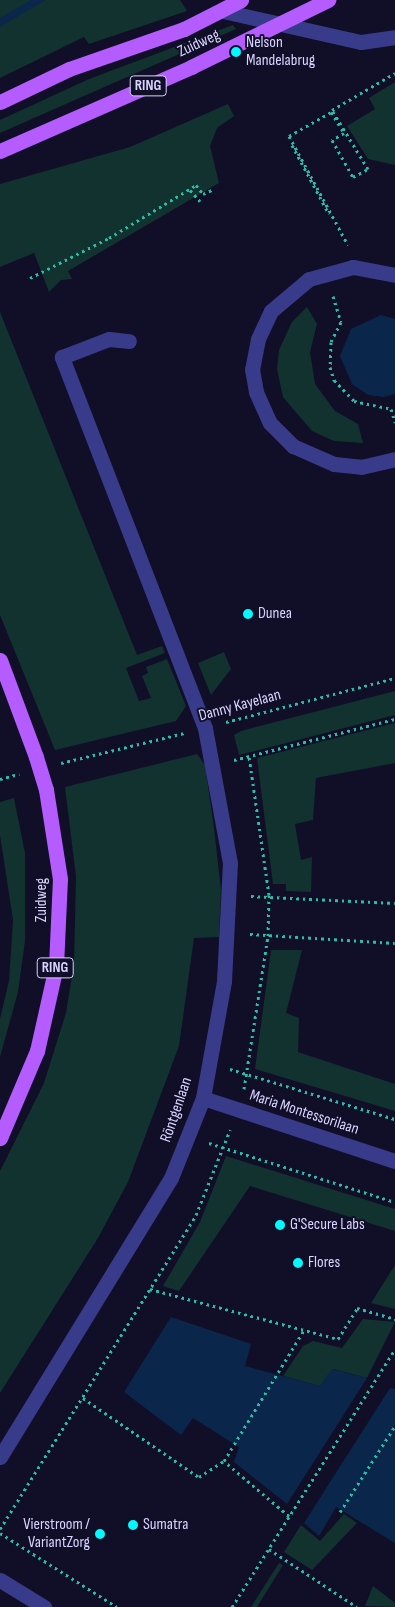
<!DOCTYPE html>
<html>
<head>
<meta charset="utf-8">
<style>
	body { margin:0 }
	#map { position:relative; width:395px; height:1607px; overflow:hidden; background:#110e28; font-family:"Sofia Sans Condensed",sans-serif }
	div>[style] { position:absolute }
	.green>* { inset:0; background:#11322e }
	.water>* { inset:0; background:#0a274b }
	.path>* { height:3px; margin-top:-1.5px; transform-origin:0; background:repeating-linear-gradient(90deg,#2abea9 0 2.5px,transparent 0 6.5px) }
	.minor>* { height:15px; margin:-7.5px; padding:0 7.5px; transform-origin:7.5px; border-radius:7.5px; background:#383b89 }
	.major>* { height:15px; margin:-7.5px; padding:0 7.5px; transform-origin:7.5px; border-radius:7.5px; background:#b55cff }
	.major-bridge>* { height:15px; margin:-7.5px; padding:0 7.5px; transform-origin:7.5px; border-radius:7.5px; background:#b55cff }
	.dots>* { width:14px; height:14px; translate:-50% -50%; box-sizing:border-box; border:2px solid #110e28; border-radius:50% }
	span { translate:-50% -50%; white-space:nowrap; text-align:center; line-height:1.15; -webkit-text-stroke:4px #110e28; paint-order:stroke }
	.shield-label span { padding:1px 4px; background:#110e28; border:1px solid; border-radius:4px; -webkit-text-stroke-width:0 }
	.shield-label { font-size:15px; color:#d7d5ff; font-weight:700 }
	.poi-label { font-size:16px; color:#d7d5ff }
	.left { translate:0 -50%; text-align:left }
	.right { translate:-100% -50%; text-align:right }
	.street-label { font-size:16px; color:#d7d5ff }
</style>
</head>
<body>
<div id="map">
	<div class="green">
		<div style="clip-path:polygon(0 0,180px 0,187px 11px,89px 44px,84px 37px,0 78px)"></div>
		<div style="clip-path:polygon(233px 25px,236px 29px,0 133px,0 120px,89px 79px)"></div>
		<div style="clip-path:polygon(395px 82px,395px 165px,368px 159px,347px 126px,375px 109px,369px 98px)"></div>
		<div style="clip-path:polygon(228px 104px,234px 116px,217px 128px,210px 146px,219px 183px,68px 271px,72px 279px,61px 280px,49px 292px,34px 253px,0 267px,0 184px,130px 147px)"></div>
		<div style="clip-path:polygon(307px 307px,317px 324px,310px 352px,315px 384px,335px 411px,358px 424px,363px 443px,334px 441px,312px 431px,283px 397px,277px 369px,279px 350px,292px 322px)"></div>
		<div style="clip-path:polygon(0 312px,137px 655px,162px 646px,165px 653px,126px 668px,139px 701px,151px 698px,142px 676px,148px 673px,146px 667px,167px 659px,186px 706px,176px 721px,55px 750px,0 615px)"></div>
		<div style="clip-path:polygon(224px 652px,231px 669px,211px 695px,198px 663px)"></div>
		<div style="clip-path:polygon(395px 691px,395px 715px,239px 755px,234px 735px,241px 731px)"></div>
		<div style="clip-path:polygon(395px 723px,395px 763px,316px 778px,313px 820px,295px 824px,301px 860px,312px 857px,311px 892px,286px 891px,286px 884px,273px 884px,257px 758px)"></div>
		<div style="clip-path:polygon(197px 754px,205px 765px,214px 828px,221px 890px,219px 937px,194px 938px,179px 1046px,128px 1182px,98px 1238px,0 1393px,0 1171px,44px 1083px,66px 1013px,74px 964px,76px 877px,65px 787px)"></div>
		<div style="clip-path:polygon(14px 798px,25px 853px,25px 941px,18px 992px,0 1057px,0 1019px,9px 981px,13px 920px,0 835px,0 802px)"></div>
		<div style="clip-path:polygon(271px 950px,302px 950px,286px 1013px,299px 1018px,298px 1052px,395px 1084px,395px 1111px,255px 1069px)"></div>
		<div style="clip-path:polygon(226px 1156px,395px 1209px,395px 1231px,250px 1186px,179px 1291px,163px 1286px,200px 1222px)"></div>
		<div style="clip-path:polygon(395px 1265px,395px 1309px,371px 1303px)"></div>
		<div style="clip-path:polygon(363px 1319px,395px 1322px,367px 1378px,333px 1369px,320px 1386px,283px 1376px,303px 1346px,313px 1341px,342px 1348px)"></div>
		<div style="clip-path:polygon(344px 1514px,357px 1523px,312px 1570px,284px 1552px,301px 1525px,320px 1541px)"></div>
		<div style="clip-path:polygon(279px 1563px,283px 1565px,257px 1607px,251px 1607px)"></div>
		<div style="clip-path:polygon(373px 1586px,395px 1603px,395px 1607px,365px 1606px)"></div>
	</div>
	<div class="water">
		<div style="clip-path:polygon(31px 0,46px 0,0 27px,0 18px)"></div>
		<div style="clip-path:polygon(381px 315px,395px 319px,395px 394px,384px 397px,368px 395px,352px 384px,340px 356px,351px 329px)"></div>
		<div style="clip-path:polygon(171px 1317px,251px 1344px,245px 1366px,320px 1386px,332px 1369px,367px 1378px,287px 1504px,234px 1462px,239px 1447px,193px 1418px,181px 1435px,124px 1392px)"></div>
		<div style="clip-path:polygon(390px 1388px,395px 1389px,395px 1543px,336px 1507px,319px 1536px,304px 1523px)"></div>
	</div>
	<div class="path">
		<div style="left:289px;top:136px;width:48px;rotate:-29.7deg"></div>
		<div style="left:331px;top:112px;width:25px;rotate:58deg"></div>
		<div style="left:344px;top:133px;width:14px;rotate:150deg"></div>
		<div style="left:332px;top:140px;width:43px;rotate:60.4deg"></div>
		<div style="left:353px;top:177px;width:17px;rotate:-28deg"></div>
		<div style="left:368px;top:169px;width:69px;rotate:-121.4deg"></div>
		<div style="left:332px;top:110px;width:73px;rotate:-30.4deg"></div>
		<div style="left:289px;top:136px;width:124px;rotate:61.6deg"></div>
		<div style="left:292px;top:145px;width:78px;rotate:61.8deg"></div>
		<div style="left:190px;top:190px;width:15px;rotate:48deg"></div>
		<div style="left:30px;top:278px;width:89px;rotate:-26.9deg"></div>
		<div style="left:109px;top:238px;width:102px;rotate:-31.3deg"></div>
		<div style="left:196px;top:185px;width:11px;rotate:52deg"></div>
		<div style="left:203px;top:194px;width:10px;rotate:-24deg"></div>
		<div style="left:333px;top:296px;width:27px;rotate:73deg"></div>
		<div style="left:341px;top:322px;width:22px;rotate:117deg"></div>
		<div style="left:331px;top:342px;width:25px;rotate:92deg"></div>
		<div style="left:330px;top:367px;width:14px;rotate:73deg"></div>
		<div style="left:334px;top:380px;width:29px;rotate:46deg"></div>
		<div style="left:354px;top:401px;width:38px;rotate:12deg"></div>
		<div style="left:391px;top:409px;width:14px;rotate:73deg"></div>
		<div style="left:226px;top:722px;width:175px;rotate:-14.6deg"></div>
		<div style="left:234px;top:760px;width:166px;rotate:-14.3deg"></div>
		<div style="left:61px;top:763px;width:127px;rotate:-13.7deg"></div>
		<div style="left:0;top:779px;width:20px;rotate:-15deg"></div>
		<div style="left:251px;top:896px;width:144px;rotate:2.8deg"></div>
		<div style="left:250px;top:934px;width:145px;rotate:3.6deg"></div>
		<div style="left:230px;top:1069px;width:172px;rotate:16.9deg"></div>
		<div style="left:244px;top:1089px;width:155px;rotate:-81.1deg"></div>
		<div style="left:268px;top:936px;width:41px;rotate:-88.6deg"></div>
		<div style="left:269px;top:895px;width:140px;rotate:-98.2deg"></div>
		<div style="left:209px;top:1143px;width:195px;rotate:17.6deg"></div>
		<div style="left:150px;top:1289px;width:195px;rotate:14.9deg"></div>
		<div style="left:338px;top:1339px;width:36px;rotate:-58deg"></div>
		<div style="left:357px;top:1308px;width:40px;rotate:16deg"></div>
		<div style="left:83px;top:1398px;width:140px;rotate:34.3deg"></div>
		<div style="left:199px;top:1477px;width:30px;rotate:-33deg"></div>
		<div style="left:340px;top:1512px;width:102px;rotate:-57.4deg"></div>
		<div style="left:289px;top:1516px;width:85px;rotate:-139.8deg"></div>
		<div style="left:224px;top:1461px;width:153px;rotate:-58.6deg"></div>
		<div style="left:0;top:1529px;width:370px;rotate:-58deg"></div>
		<div style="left:196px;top:1215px;width:92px;rotate:-68.2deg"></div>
		<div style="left:0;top:1533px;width:138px;rotate:32.3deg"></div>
		<div style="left:269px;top:1549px;width:105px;rotate:33.4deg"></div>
		<div style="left:232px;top:1607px;width:305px;rotate:-57.7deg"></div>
	</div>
	<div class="minor">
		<div style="left:223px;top:11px;width:141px;rotate:12.7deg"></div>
		<div style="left:361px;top:42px;width:34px;rotate:-8deg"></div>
		<div style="left:395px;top:275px;width:43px;rotate:-169.2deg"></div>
		<div style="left:353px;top:267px;width:46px;rotate:164.7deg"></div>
		<div style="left:309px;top:279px;width:50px;rotate:139.9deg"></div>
		<div style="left:271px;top:311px;width:31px;rotate:115deg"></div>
		<div style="left:258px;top:339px;width:31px;rotate:101deg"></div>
		<div style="left:252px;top:369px;width:23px;rotate:80deg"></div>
		<div style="left:256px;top:392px;width:34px;rotate:66deg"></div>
		<div style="left:270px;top:423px;width:33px;rotate:45deg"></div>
		<div style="left:293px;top:446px;width:45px;rotate:23.7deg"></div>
		<div style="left:334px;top:464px;width:27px;rotate:6deg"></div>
		<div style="left:361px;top:467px;width:35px;rotate:-13deg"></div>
		<div style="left:203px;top:1098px;width:202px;rotate:18.2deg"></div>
		<div style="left:0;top:1457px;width:327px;rotate:-58.5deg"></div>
		<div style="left:171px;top:1178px;width:86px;rotate:-68.2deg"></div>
		<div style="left:203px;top:1098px;width:119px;rotate:-79.8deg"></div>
		<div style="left:224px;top:981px;width:118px;rotate:-87.1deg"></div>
		<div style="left:230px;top:863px;width:137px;rotate:-100.5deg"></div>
		<div style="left:205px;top:728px;width:398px;rotate:-111.1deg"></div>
		<div style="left:62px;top:357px;width:50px;rotate:-21deg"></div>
		<div style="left:109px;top:339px;width:20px;rotate:6deg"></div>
		<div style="left:0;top:1580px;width:52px;rotate:31.5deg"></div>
	</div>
	<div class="major">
		<div style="left:0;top:102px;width:76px;rotate:-25.6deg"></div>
		<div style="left:69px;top:69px;width:122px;rotate:-19.2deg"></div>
		<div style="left:184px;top:29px;width:64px;rotate:-27deg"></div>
		<div style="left:0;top:151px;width:209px;rotate:-23.7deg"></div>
		<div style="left:191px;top:67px;width:153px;rotate:-26.1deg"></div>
		<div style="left:0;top:660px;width:103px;rotate:69.6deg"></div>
		<div style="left:0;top:1138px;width:95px;rotate:-67deg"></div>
		<div style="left:37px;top:1051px;width:87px;rotate:-77.4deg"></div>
		<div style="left:56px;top:966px;width:87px;rotate:-87.4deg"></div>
		<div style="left:60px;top:879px;width:90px;rotate:-98.9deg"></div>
	</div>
	<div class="major-bridge">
		<div style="left:36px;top:757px;width:34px;rotate:73deg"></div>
	</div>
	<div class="dots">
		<div style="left:236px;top:52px;background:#01faff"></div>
		<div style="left:248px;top:614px;background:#01faff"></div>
		<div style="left:280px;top:1225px;background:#01faff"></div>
		<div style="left:298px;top:1263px;background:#01faff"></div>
		<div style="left:133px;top:1525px;background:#01faff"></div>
		<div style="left:100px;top:1534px;background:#01faff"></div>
	</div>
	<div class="shield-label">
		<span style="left:148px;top:86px">RING</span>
		<span style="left:55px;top:968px">RING</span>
	</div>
	<div class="poi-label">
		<span class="left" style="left:246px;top:52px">Nelson<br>Mandelabrug</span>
		<span class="left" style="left:258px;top:614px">Dunea</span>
		<span class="left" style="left:290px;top:1225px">G'Secure Labs</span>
		<span class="left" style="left:308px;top:1263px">Flores</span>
		<span class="right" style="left:90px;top:1534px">Vierstroom /<br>VariantZorg</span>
		<span class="left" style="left:143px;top:1525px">Sumatra</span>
	</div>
	<div class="street-label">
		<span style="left:199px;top:44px;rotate:-25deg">Zuidweg</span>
		<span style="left:240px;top:706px;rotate:-15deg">Danny Kayelaan</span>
		<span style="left:42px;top:900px;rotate:-90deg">Zuidweg</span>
		<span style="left:177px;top:1110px;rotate:-71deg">Röntgenlaan</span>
		<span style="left:304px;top:1113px;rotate:18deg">Maria Montessorilaan</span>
	</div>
</div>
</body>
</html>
